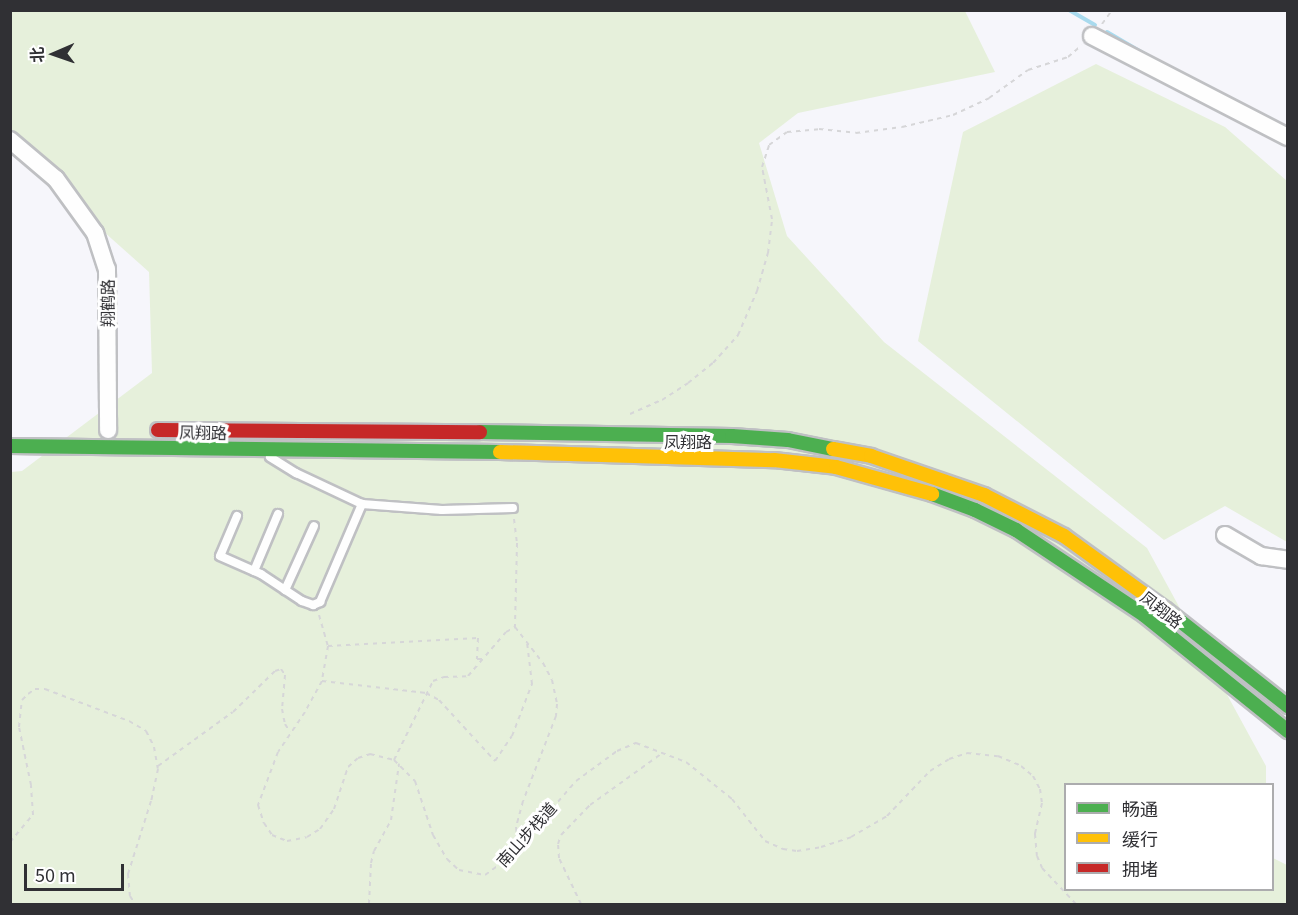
<!DOCTYPE html>
<html>
<head>
<meta charset="utf-8">
<style>
	body { margin:0 }
	#map { position:relative; width:1298px; height:915px; overflow:hidden; background:#f6f6fb; font-family:Georgia,"Noto Sans SC",serif }
	div>[style] { position:absolute }
	.green>* { inset:0; background:#e6f0db }
	.stream>* { height:4px; margin:-2px; padding:0 2px; transform-origin:2px; border-radius:2px; background:#a8daee }
	.path>* { height:2px; margin-top:-1px; transform-origin:0; background:repeating-linear-gradient(90deg,#d6d6d8 0 4.5px,transparent 0 9px) }
	.roads { filter:drop-shadow(2px 0 #bfc0c3) drop-shadow(-2px 0 #bfc0c3) drop-shadow(0 2px #bfc0c3) drop-shadow(0 -2px #bfc0c3) }
	.lane>* { height:8px; margin:-4px; padding:0 4px; transform-origin:4px; border-radius:4px; background:#fefefe }
	.street>* { height:16px; margin:-8px; padding:0 8px; transform-origin:8px; border-radius:8px; background:#fefefe }
	.fast>* { height:14px; margin:-7px; padding:0 7px; transform-origin:7px; border-radius:7px; background:#4caf50 }
	.slow>* { height:14px; margin:-7px; padding:0 7px; transform-origin:7px; border-radius:7px; background:#ffc107 }
	.jam>* { height:14px; margin:-7px; padding:0 7px; transform-origin:7px; border-radius:7px; background:#c62828 }
	span { translate:-50% -50%; white-space:nowrap; text-align:center; line-height:1.15; -webkit-text-stroke:6px #fff; paint-order:stroke }
	.street-label { font-size:16px; color:#303034 }
	.frame { position:absolute; inset:0; border:12px solid #303034; pointer-events:none }
	.legend { position:absolute; left:1064px; top:783px; width:210px; height:108px; box-sizing:border-box; background:#fff; border:2px solid #acacae; margin:0; padding:8px 10px; list-style:none; font-size:18px; color:#303034 }
	.legend li { display:flex; align-items:center; gap:12px; height:30px }
	.legend b { width:30px; border:2px solid #acacae }
	.north { position:absolute; left:24px; top:24px; width:60px; height:60px; -webkit-text-stroke:4px #fff; paint-order:stroke; rotate:268deg; font-size:16px; font-weight:700; line-height:24px; text-align:center; color:#303034 }
	.north::after { content:''; display:block; margin:auto; width:21px; height:27px; background:#303034; clip-path:polygon(50% 0,100% 100%,50% 72%,0 100%) }
	.scale { position:absolute; left:24px; top:864px; width:100px; height:27px; box-sizing:border-box; border:3px solid #303034; border-top:0; padding-left:8px; font-size:18px; line-height:21px; white-space:nowrap; color:#303034; -webkit-text-stroke:4px #fff; paint-order:stroke }
</style>
</head>
<body>
<div id="map">
	<div class="green">
		<div style="clip-path:polygon(11px 11px,965px 11px,995px 72px,798px 113px,759px 143px,787px 236px,884px 342px,1147px 548px,1266px 766px,1266px 784px,1066px 784px,1066px 890px,1272px 890px,1273px 858px,1287px 865px,1287px 904px,11px 904px,11px 472px,22px 471px,152px 373px,149px 272px,11px 149px)"></div>
		<div style="clip-path:polygon(1096px 64px,1225px 127px,1287px 181px,1287px 542px,1225px 506px,1164px 540px,918px 341px,963px 132px)"></div>
	</div>
	<div class="stream">
		<div style="left:1069px;top:10px;width:30px;rotate:30deg"></div>
		<div style="left:1107px;top:32px;width:48px;rotate:30.3deg"></div>
	</div>
	<div class="path">
		<div style="left:1102px;top:24px;width:17px;rotate:-54deg"></div>
		<div style="left:630px;top:414px;width:35px;rotate:-24deg"></div>
		<div style="left:662px;top:400px;width:31px;rotate:-33deg"></div>
		<div style="left:688px;top:383px;width:32px;rotate:-39deg"></div>
		<div style="left:713px;top:363px;width:38px;rotate:-48deg"></div>
		<div style="left:738px;top:335px;width:48px;rotate:-66.6deg"></div>
		<div style="left:757px;top:291px;width:40px;rotate:-74deg"></div>
		<div style="left:768px;top:253px;width:34px;rotate:-83deg"></div>
		<div style="left:772px;top:219px;width:53px;rotate:-100.9deg"></div>
		<div style="left:762px;top:167px;width:23px;rotate:-72deg"></div>
		<div style="left:769px;top:145px;width:22px;rotate:-36deg"></div>
		<div style="left:787px;top:132px;width:32px;rotate:-5deg"></div>
		<div style="left:819px;top:129px;width:37px;rotate:6deg"></div>
		<div style="left:856px;top:133px;width:46px;rotate:-7.4deg"></div>
		<div style="left:902px;top:127px;width:52px;rotate:-13.2deg"></div>
		<div style="left:953px;top:115px;width:40px;rotate:-25deg"></div>
		<div style="left:989px;top:98px;width:48px;rotate:-35.7deg"></div>
		<div style="left:1028px;top:70px;width:42px;rotate:-18deg"></div>
		<div style="left:1068px;top:57px;width:18px;rotate:-41deg"></div>
		<div style="left:514px;top:519px;width:24px;rotate:83deg"></div>
		<div style="left:517px;top:543px;width:84px;rotate:91.4deg"></div>
		<div style="left:515px;top:627px;width:46px;rotate:52.1deg"></div>
		<div style="left:543px;top:663px;width:19px;rotate:62deg"></div>
		<div style="left:552px;top:680px;width:25px;rotate:78deg"></div>
		<div style="left:557px;top:704px;width:12px;rotate:95deg"></div>
		<div style="left:556px;top:716px;width:91px;rotate:111.2deg"></div>
		<div style="left:523px;top:801px;width:27px;rotate:105deg"></div>
		<div style="left:516px;top:827px;width:20px;rotate:84deg"></div>
		<div style="left:319px;top:615px;width:32px;rotate:74deg"></div>
		<div style="left:328px;top:646px;width:36px;rotate:100deg"></div>
		<div style="left:322px;top:681px;width:35px;rotate:119deg"></div>
		<div style="left:305px;top:712px;width:48px;rotate:124deg"></div>
		<div style="left:278px;top:752px;width:57px;rotate:110.7deg"></div>
		<div style="left:258px;top:805px;width:19px;rotate:72deg"></div>
		<div style="left:264px;top:823px;width:14px;rotate:56deg"></div>
		<div style="left:272px;top:835px;width:16px;rotate:22deg"></div>
		<div style="left:287px;top:841px;width:20px;rotate:-11deg"></div>
		<div style="left:307px;top:837px;width:15px;rotate:-32deg"></div>
		<div style="left:320px;top:829px;width:24px;rotate:-55deg"></div>
		<div style="left:334px;top:809px;width:44px;rotate:-71.6deg"></div>
		<div style="left:348px;top:767px;width:13px;rotate:-42deg"></div>
		<div style="left:358px;top:758px;width:13px;rotate:-18deg"></div>
		<div style="left:370px;top:754px;width:25px;rotate:14deg"></div>
		<div style="left:394px;top:760px;width:30px;rotate:45deg"></div>
		<div style="left:415px;top:781px;width:57px;rotate:71.6deg"></div>
		<div style="left:433px;top:835px;width:28px;rotate:60deg"></div>
		<div style="left:447px;top:859px;width:16px;rotate:43deg"></div>
		<div style="left:459px;top:870px;width:26px;rotate:11deg"></div>
		<div style="left:485px;top:875px;width:32px;rotate:-36deg"></div>
		<div style="left:511px;top:856px;width:99px;rotate:-49.1deg"></div>
		<div style="left:576px;top:781px;width:51px;rotate:-36.2deg"></div>
		<div style="left:617px;top:751px;width:21px;rotate:-23deg"></div>
		<div style="left:636px;top:743px;width:53px;rotate:20.8deg"></div>
		<div style="left:686px;top:762px;width:59px;rotate:38.8deg"></div>
		<div style="left:732px;top:799px;width:53px;rotate:51.8deg"></div>
		<div style="left:765px;top:841px;width:20px;rotate:24deg"></div>
		<div style="left:783px;top:849px;width:14px;rotate:8deg"></div>
		<div style="left:797px;top:851px;width:24px;rotate:-9deg"></div>
		<div style="left:821px;top:847px;width:32px;rotate:-18deg"></div>
		<div style="left:851px;top:837px;width:42px;rotate:-30.3deg"></div>
		<div style="left:887px;top:816px;width:62px;rotate:-46.3deg"></div>
		<div style="left:930px;top:771px;width:22px;rotate:-32deg"></div>
		<div style="left:949px;top:759px;width:19px;rotate:-18deg"></div>
		<div style="left:967px;top:753px;width:31px;rotate:6deg"></div>
		<div style="left:998px;top:756px;width:25px;rotate:23deg"></div>
		<div style="left:1021px;top:766px;width:16px;rotate:40deg"></div>
		<div style="left:1033px;top:776px;width:15px;rotate:62deg"></div>
		<div style="left:1040px;top:789px;width:14px;rotate:82deg"></div>
		<div style="left:1042px;top:803px;width:32px;rotate:103deg"></div>
		<div style="left:1035px;top:834px;width:22px;rotate:85deg"></div>
		<div style="left:1037px;top:856px;width:13px;rotate:67deg"></div>
		<div style="left:1042px;top:868px;width:50px;rotate:46.6deg"></div>
		<div style="left:328px;top:646px;width:150px;rotate:-3.1deg"></div>
		<div style="left:478px;top:638px;width:21px;rotate:93deg"></div>
		<div style="left:477px;top:659px;width:5px"></div>
		<div style="left:322px;top:681px;width:105px;rotate:6.6deg"></div>
		<div style="left:426px;top:693px;width:15px;rotate:28deg"></div>
		<div style="left:439px;top:700px;width:83px;rotate:47.4deg"></div>
		<div style="left:495px;top:761px;width:30px;rotate:-56deg"></div>
		<div style="left:512px;top:736px;width:56px;rotate:-69deg"></div>
		<div style="left:532px;top:684px;width:42px;rotate:-96.8deg"></div>
		<div style="left:394px;top:760px;width:88px;rotate:-63.7deg"></div>
		<div style="left:433px;top:681px;width:12px;rotate:-20deg"></div>
		<div style="left:444px;top:677px;width:24px;rotate:-2deg"></div>
		<div style="left:468px;top:676px;width:58px;rotate:-49.2deg"></div>
		<div style="left:506px;top:632px;width:10px;rotate:-29deg"></div>
		<div style="left:158px;top:766px;width:92px;rotate:-35.8deg"></div>
		<div style="left:233px;top:712px;width:59px;rotate:-44.3deg"></div>
		<div style="left:275px;top:671px;width:6px;rotate:-18deg"></div>
		<div style="left:281px;top:669px;width:7px;rotate:56deg"></div>
		<div style="left:285px;top:675px;width:34px;rotate:95deg"></div>
		<div style="left:282px;top:709px;width:15px;rotate:79deg"></div>
		<div style="left:285px;top:724px;width:9px;rotate:58deg"></div>
		<div style="left:10px;top:842px;width:35px;rotate:-50deg"></div>
		<div style="left:33px;top:815px;width:30px;rotate:-94deg"></div>
		<div style="left:31px;top:785px;width:59px;rotate:-101.7deg"></div>
		<div style="left:19px;top:727px;width:27px;rotate:-84deg"></div>
		<div style="left:22px;top:700px;width:8px;rotate:-45deg"></div>
		<div style="left:28px;top:694px;width:9px;rotate:-36deg"></div>
		<div style="left:35px;top:689px;width:10px"></div>
		<div style="left:45px;top:689px;width:90px;rotate:20.9deg"></div>
		<div style="left:129px;top:721px;width:20px;rotate:30deg"></div>
		<div style="left:146px;top:731px;width:18px;rotate:63deg"></div>
		<div style="left:154px;top:747px;width:22px;rotate:80deg"></div>
		<div style="left:158px;top:769px;width:33px;rotate:102deg"></div>
		<div style="left:151px;top:801px;width:77px;rotate:107.5deg"></div>
		<div style="left:128px;top:874px;width:22px;rotate:85deg"></div>
		<div style="left:130px;top:896px;width:9px;rotate:58deg"></div>
		<div style="left:369px;top:904px;width:41px;rotate:-87.2deg"></div>
		<div style="left:371px;top:863px;width:12px;rotate:-76deg"></div>
		<div style="left:374px;top:851px;width:35px;rotate:-61deg"></div>
		<div style="left:391px;top:820px;width:57px;rotate:-81.9deg"></div>
		<div style="left:581px;top:904px;width:51px;rotate:-115.6deg"></div>
		<div style="left:559px;top:858px;width:14px;rotate:-94deg"></div>
		<div style="left:558px;top:844px;width:9px;rotate:-72deg"></div>
		<div style="left:561px;top:835px;width:42px;rotate:-46deg"></div>
		<div style="left:590px;top:805px;width:87px;rotate:-35.7deg"></div>
	</div>
	<div class="roads">
		<div class="lane">
			<div style="left:270px;top:457px;width:31px;rotate:32deg"></div>
			<div style="left:296px;top:473px;width:73px;rotate:25.2deg"></div>
			<div style="left:362px;top:504px;width:80px;rotate:4.3deg"></div>
			<div style="left:442px;top:510px;width:71px;rotate:-1.6deg"></div>
			<div style="left:237px;top:516px;width:43px;rotate:113deg"></div>
			<div style="left:220px;top:556px;width:45px;rotate:23.7deg"></div>
			<div style="left:261px;top:574px;width:49px;rotate:33.4deg"></div>
			<div style="left:302px;top:601px;width:12px;rotate:20deg"></div>
			<div style="left:313px;top:605px;width:8px;rotate:-23deg"></div>
			<div style="left:320px;top:602px;width:107px;rotate:-66.8deg"></div>
			<div style="left:254px;top:571px;width:62px;rotate:-67.2deg"></div>
			<div style="left:285px;top:590px;width:70px;rotate:-65.6deg"></div>
		</div>
		<div class="street">
			<div style="left:1092px;top:36px;width:220px;rotate:27.3deg"></div>
			<div style="left:10px;top:140px;width:60px;rotate:40.3deg"></div>
			<div style="left:56px;top:179px;width:67px;rotate:54.2deg"></div>
			<div style="left:95px;top:233px;width:38px;rotate:72deg"></div>
			<div style="left:107px;top:269px;width:161px;rotate:89.6deg"></div>
			<div style="left:1225px;top:535px;width:42px;rotate:30.3deg"></div>
			<div style="left:1261px;top:556px;width:27px;rotate:8deg"></div>
		</div>
		<div class="fast">
			<div style="left:480px;top:432px;width:252px;rotate:0.9deg"></div>
			<div style="left:732px;top:436px;width:56px;rotate:4.1deg"></div>
			<div style="left:788px;top:440px;width:46px;rotate:11.3deg"></div>
			<div style="left:10px;top:446px;width:490px;rotate:0.7deg"></div>
			<div style="left:932px;top:494px;width:46px;rotate:20.4deg"></div>
			<div style="left:975px;top:510px;width:46px;rotate:26deg"></div>
			<div style="left:1016px;top:530px;width:154px;rotate:33.6deg"></div>
			<div style="left:1144px;top:615px;width:185px;rotate:38.9deg"></div>
			<div style="left:1165px;top:609px;width:157px;rotate:38.3deg"></div>
		</div>
		<div class="slow">
			<div style="left:833px;top:449px;width:39px;rotate:10deg"></div>
			<div style="left:871px;top:456px;width:120px;rotate:19deg"></div>
			<div style="left:984px;top:495px;width:90px;rotate:27.1deg"></div>
			<div style="left:1064px;top:536px;width:125px;rotate:35.9deg"></div>
			<div style="left:500px;top:452px;width:274px;rotate:1.7deg"></div>
			<div style="left:774px;top:460px;width:62px;rotate:6.4deg"></div>
			<div style="left:836px;top:467px;width:100px;rotate:15.7deg"></div>
		</div>
		<div class="jam">
			<div style="left:158px;top:430px;width:322px;rotate:0.4deg"></div>
		</div>
	</div>
	<div class="street-label">
		<span style="left:107px;top:303px;rotate:-90deg">翔鹤路</span>
		<span style="left:203px;top:432px;rotate:1deg">凤翔路</span>
		<span style="left:688px;top:441px">凤翔路</span>
		<span style="left:1162px;top:609px;rotate:38deg">凤翔路</span>
		<span style="left:526px;top:834px;rotate:-48deg">南山步栈道</span>
	</div>
	<div class="frame"></div>
	<ul class="legend">
	<li><b style="height:8px;background:#4caf50"></b>畅通</li>
	<li><b style="height:8px;background:#ffc107"></b>缓行</li>
	<li><b style="height:8px;background:#c62828"></b>拥堵</li>
	</ul>
	<div class="north">北</div>
	<div class="scale">50 m</div>
</div>
</body>
</html>
